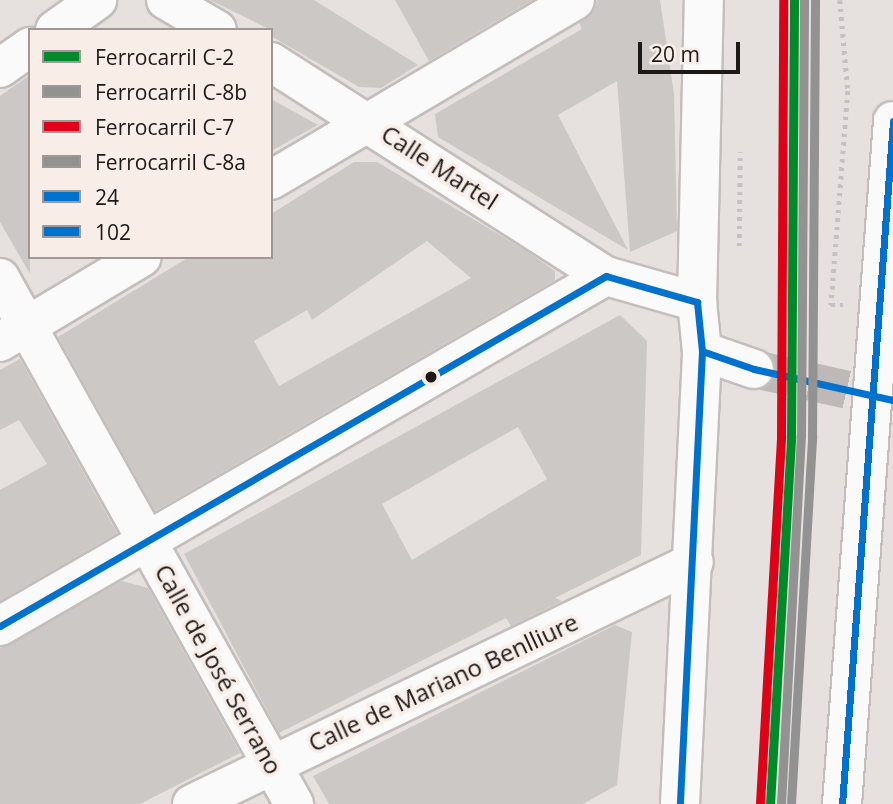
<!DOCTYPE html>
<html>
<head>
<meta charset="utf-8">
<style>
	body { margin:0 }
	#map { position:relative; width:893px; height:804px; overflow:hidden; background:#e6e1de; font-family:"Open Sans",sans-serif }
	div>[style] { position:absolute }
	.building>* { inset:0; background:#ccc8c5 }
	.minor-tunnel>* { height:38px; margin-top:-19px; transform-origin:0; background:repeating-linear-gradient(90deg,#beb9b6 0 38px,transparent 0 57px) }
	.path>* { height:4.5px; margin-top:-2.25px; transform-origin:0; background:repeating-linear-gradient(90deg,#c3c1c1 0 3.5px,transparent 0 8.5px) }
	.roads { filter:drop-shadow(2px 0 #c3bebc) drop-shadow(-2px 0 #c3bebc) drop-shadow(0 2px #c3bebc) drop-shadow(0 -2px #c3bebc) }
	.minor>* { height:38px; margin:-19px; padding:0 19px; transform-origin:19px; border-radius:19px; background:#fbfafa }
	.tertiary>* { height:38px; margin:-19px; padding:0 19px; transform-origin:19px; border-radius:19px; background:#fbfafa }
	.primary>* { height:38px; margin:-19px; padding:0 19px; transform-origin:19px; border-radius:19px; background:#fbfafa }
	.bus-1>* { height:7px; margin:-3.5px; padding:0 3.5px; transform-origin:3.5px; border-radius:3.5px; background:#0072ce }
	.bus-2>* { height:7px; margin:-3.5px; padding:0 3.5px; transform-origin:3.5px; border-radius:3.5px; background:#0072ce }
	.rail-1>* { height:9px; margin:-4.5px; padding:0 4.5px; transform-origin:4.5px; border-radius:4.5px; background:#008a29 }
	.rail-2>* { height:9px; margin:-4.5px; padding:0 4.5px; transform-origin:4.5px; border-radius:4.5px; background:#939292 }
	.rail-3>* { height:9px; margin:-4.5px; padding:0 4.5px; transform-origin:4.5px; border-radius:4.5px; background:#de0118 }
	.rail-4>* { height:9px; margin:-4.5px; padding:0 4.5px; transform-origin:4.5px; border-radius:4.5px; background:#939292 }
	.dots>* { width:19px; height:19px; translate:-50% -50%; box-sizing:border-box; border:4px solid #f8ede7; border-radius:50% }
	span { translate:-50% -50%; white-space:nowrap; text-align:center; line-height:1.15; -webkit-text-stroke:7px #f8ede7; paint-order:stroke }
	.street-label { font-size:24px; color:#1d1917 }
	.legend { position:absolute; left:28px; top:28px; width:245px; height:231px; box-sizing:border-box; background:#f8ede7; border:2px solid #a09894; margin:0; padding:9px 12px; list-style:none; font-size:21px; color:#1d1917 }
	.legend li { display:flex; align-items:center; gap:14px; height:35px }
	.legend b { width:35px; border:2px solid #a09894 }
	.scale { position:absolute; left:638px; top:42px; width:102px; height:32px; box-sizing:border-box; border:4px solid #1d1917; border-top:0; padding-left:9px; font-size:21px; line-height:24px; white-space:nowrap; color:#1d1917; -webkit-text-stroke:5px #f8ede7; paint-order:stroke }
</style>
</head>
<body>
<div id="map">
	<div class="building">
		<div style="clip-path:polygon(210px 0,314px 0,418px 65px,381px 88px,359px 87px,271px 36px,271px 30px)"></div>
		<div style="clip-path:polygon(395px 0,532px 0,429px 61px)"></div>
		<div style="clip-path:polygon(597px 0,660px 0,674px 94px,677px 231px,630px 252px,617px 81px,558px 115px,628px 250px,438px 137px,435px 114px,582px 29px,579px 23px,594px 11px)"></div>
		<div style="clip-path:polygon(30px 75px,30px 274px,0 222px,0 96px)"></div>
		<div style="clip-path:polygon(271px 99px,318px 125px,271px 151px)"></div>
		<div style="clip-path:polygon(evenodd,354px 162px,377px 162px,525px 250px,555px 271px,555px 280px,155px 511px,58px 337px,189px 257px,271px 257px,271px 214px,354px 162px,427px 241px,471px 278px,279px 386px,254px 341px,307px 310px,312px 320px,427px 241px)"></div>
		<div style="clip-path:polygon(evenodd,620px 315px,647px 341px,641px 555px,555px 598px,562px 601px,511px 626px,506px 618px,279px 733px,184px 554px,620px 315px,518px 427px,547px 479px,412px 560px,382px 504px,518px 427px)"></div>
		<div style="clip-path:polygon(20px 359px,117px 533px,0 601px,0 490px,47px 464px,19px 420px,0 430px,0 370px)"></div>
		<div style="clip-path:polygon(122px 581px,148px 588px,240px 753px,140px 804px,0 804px,0 648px)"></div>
		<div style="clip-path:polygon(615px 625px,632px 632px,617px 785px,583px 804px,329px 804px,313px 776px)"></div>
	</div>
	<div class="minor-tunnel">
		<div style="left:754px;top:369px;width:142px;rotate:12.6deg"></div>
	</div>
	<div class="path">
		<div style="left:840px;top:0;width:91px;rotate:85deg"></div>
		<div style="left:848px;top:91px;width:215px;rotate:94.5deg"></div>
		<div style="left:831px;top:305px;width:12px"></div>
		<div style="left:739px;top:246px;width:94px;rotate:-89.4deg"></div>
	</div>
	<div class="roads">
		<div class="minor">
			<div style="left:166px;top:0;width:59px;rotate:30.5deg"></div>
			<div style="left:55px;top:30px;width:52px;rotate:-35.5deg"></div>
			<div style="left:271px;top:62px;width:398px;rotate:32.6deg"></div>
			<div style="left:606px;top:276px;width:95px;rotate:15.9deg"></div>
			<div style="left:0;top:68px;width:37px;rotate:-35deg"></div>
			<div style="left:271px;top:180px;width:353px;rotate:-30.6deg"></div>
			<div style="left:0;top:278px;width:603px;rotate:60.8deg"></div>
			<div style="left:0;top:342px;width:165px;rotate:-30.9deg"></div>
			<div style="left:702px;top:351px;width:55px;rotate:19.1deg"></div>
			<div style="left:0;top:626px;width:700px;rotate:-30.01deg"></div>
			<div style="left:192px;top:804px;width:557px;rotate:-25.74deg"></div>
		</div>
		<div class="tertiary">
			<div style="left:680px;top:804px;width:454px;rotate:-87.2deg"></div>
			<div style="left:702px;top:351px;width:49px;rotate:-95.8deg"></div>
			<div style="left:697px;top:302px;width:302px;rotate:-88.7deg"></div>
		</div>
		<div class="primary">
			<div style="left:842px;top:804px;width:685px;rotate:-85.73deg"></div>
		</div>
	</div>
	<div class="bus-1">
		<div style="left:702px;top:351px;width:55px;rotate:19.1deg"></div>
		<div style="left:754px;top:369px;width:142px;rotate:12.6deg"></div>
		<div style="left:0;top:626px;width:700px;rotate:-30.01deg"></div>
		<div style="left:606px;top:276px;width:95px;rotate:15.9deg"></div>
		<div style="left:697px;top:302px;width:49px;rotate:84.2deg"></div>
		<div style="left:702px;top:351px;width:454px;rotate:92.8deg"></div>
	</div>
	<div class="bus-2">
		<div style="left:842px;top:804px;width:685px;rotate:-85.73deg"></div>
	</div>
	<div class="rail-1">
		<div style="left:770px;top:804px;width:369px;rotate:-86.7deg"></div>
		<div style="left:791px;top:436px;width:436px;rotate:-89.6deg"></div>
	</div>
	<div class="rail-2">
		<div style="left:781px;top:804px;width:369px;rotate:-86.9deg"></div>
		<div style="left:801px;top:436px;width:436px;rotate:-89.6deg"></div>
	</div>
	<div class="rail-3">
		<div style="left:760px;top:803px;width:368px;rotate:-86.7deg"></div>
		<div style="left:781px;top:436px;width:436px;rotate:-89.7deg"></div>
	</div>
	<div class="rail-4">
		<div style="left:791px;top:804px;width:369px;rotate:-86.7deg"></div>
		<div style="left:812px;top:436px;width:436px;rotate:-89.6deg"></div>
	</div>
	<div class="dots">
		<div style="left:431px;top:377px;background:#1d1917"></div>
	</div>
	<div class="street-label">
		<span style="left:440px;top:167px;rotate:33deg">Calle Martel</span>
		<span style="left:219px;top:669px;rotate:61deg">Calle de José Serrano</span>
		<span style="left:443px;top:682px;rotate:-25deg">Calle de Mariano Benlliure</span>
	</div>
	<ul class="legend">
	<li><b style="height:9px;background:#008a29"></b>Ferrocarril C-2</li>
	<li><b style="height:9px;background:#939292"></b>Ferrocarril C-8b</li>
	<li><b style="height:9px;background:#de0118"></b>Ferrocarril C-7</li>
	<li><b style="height:9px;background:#939292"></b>Ferrocarril C-8a</li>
	<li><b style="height:9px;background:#0072ce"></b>24</li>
	<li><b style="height:9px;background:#0072ce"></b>102</li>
	</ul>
	<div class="scale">20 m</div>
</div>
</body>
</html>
